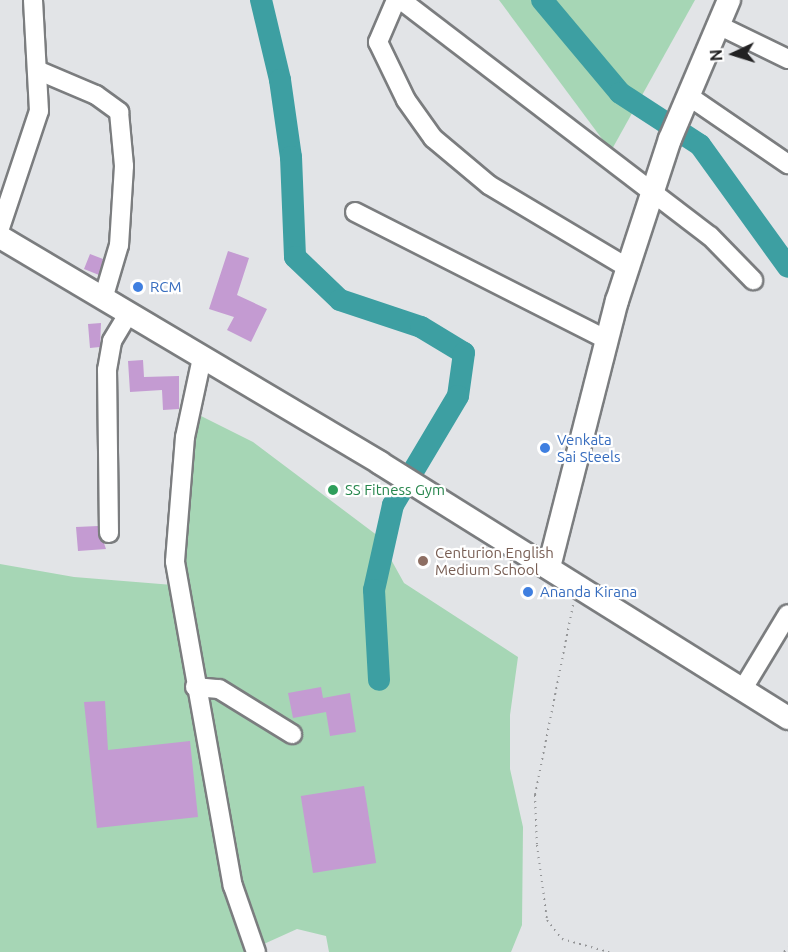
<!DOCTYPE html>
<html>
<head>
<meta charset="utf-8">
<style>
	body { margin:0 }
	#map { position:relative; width:788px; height:952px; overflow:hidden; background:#e2e4e7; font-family:Ubuntu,sans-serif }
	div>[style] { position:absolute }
	.green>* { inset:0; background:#a6d6b5 }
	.river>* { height:22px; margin:-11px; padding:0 11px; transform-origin:11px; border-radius:11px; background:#3d9fa2 }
	.building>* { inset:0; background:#c49bd2; transform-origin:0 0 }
	.path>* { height:2px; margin-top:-1px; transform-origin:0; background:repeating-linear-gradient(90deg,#949597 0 1.5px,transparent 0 6px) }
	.roads { filter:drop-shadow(2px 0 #7b7d7f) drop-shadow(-2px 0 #7b7d7f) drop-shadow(0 2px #7b7d7f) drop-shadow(0 -2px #7b7d7f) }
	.minor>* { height:18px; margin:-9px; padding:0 9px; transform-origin:9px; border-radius:9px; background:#fff }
	.major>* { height:22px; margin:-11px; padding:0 11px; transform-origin:11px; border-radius:11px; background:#fff }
	.dots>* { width:16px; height:16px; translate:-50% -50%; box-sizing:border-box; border:3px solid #fff; border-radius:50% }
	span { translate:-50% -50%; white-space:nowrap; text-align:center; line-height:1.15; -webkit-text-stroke:4.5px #fff; paint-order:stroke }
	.shop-label { font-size:15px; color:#366cbe }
	.left { translate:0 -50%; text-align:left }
	.leisure-label { font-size:15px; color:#27864d }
	.education-label { font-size:15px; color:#785e54 }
	.north { position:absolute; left:704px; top:24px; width:60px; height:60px; -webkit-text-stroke:4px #fff; paint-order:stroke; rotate:266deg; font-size:16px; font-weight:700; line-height:24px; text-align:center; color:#222223 }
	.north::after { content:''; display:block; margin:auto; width:21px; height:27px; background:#222223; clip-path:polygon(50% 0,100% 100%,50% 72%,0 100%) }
</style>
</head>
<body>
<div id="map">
	<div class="green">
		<div style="clip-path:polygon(499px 0,695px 0,611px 151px)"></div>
		<div style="clip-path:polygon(195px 413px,253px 442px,378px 536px,404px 583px,518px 657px,510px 715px,510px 769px,523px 827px,522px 925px,511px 952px,329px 952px,326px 936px,297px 929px,255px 948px,256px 952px,0 952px,0 564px,74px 577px,173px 585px)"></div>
	</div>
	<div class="river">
		<div style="left:261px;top:0;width:82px;rotate:76.6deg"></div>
		<div style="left:280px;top:80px;width:78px;rotate:81.9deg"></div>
		<div style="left:291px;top:157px;width:100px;rotate:87.7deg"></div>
		<div style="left:295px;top:257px;width:62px;rotate:43.7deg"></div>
		<div style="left:340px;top:300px;width:85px;rotate:18.4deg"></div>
		<div style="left:421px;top:327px;width:50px;rotate:31.2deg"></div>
		<div style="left:464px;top:353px;width:43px;rotate:97.9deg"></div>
		<div style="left:458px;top:396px;width:127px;rotate:120.8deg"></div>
		<div style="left:393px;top:505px;width:87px;rotate:102.6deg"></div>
		<div style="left:374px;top:590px;width:90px;rotate:86.8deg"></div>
		<div style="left:542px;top:0;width:121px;rotate:50deg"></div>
		<div style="left:620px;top:93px;width:95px;rotate:33deg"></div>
		<div style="left:700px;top:145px;width:150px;rotate:54.2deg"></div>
	</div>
	<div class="building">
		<div style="clip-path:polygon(228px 251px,249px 258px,237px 295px,267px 309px,251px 342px,227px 330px,234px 317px,209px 309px)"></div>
		<div style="clip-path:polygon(90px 254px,103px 259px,99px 275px,84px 269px)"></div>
		<div style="clip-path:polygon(101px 323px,100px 347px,90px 348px,88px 324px)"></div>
		<div style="clip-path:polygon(143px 360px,144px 377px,179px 376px,179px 409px,163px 410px,162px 390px,130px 392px,128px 361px)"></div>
		<div style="clip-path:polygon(98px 526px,106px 549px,78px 551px,76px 527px)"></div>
		<div style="clip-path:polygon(321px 687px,323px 698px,350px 693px,356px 732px,330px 736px,326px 712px,293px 718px,288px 693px)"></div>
		<div style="clip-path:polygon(105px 701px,108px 750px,190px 741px,198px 817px,97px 828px,84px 702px)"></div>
		<div style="left:364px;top:786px;width:78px;height:64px;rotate:81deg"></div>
	</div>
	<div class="path">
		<div style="left:573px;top:605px;width:194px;rotate:101.3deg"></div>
		<div style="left:535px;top:795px;width:50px;rotate:87.7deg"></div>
		<div style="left:537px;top:845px;width:76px;rotate:82.4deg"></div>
		<div style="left:547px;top:920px;width:24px;rotate:52deg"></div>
		<div style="left:562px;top:939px;width:49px;rotate:15.5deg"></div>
		<div style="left:784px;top:952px;width:6px;rotate:-51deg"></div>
	</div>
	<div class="roads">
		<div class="minor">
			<div style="left:396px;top:0;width:46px;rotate:113.2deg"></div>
			<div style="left:378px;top:42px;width:64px;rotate:64.2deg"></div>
			<div style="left:406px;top:100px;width:47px;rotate:54.6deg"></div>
			<div style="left:433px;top:138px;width:73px;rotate:40deg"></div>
			<div style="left:489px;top:185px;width:162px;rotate:30.8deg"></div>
			<div style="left:401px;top:0;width:389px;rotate:37.4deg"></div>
			<div style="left:710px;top:236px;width:62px;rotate:45.7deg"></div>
			<div style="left:718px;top:25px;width:78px;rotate:25.9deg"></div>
			<div style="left:37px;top:70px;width:64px;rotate:23deg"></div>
			<div style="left:96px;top:95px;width:29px;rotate:36deg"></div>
			<div style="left:119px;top:112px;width:54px;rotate:84.7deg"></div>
			<div style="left:124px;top:166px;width:79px;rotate:93.6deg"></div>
			<div style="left:119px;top:245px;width:56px;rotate:106.5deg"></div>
			<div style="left:690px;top:97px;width:119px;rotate:34.4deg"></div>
			<div style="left:355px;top:212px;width:283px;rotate:26.9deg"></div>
			<div style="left:0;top:228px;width:123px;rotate:-71.6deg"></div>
			<div style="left:39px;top:111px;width:111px;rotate:-93.1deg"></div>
			<div style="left:202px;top:358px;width:81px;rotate:102.1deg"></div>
			<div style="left:185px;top:437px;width:125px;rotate:94.6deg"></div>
			<div style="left:175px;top:562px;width:329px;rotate:79.9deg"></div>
			<div style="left:233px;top:886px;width:70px;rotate:70.8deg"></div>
			<div style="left:109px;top:533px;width:163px;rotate:-90.7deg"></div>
			<div style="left:107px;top:370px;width:29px;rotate:-80deg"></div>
			<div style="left:112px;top:341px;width:31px;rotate:-59deg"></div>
			<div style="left:195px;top:687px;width:24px;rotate:5deg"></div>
			<div style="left:219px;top:689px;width:86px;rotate:31.7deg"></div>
			<div style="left:744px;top:687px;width:85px;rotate:-58.9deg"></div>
		</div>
		<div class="major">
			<div style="left:0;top:237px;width:442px;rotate:30.7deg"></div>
			<div style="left:380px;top:463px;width:481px;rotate:32deg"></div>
			<div style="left:549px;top:567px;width:275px;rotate:-75.7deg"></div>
			<div style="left:617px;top:301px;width:170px;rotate:-71.9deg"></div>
			<div style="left:670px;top:139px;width:151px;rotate:-67deg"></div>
		</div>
	</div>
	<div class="dots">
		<div style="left:138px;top:287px;background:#3f7fe0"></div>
		<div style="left:545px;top:448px;background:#3f7fe0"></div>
		<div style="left:333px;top:490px;background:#2e9e5b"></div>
		<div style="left:423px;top:561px;background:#8d6e63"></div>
		<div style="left:528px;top:592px;background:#3f7fe0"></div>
	</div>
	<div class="shop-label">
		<span class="left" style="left:150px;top:287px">RCM</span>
		<span class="left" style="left:557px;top:448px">Venkata<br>Sai Steels</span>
		<span class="left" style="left:540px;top:592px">Ananda Kirana</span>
	</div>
	<div class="leisure-label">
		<span class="left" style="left:345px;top:490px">SS Fitness Gym</span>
	</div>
	<div class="education-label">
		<span class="left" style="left:435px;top:561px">Centurion English<br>Medium School</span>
	</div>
	<div class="north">N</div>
</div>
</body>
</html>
